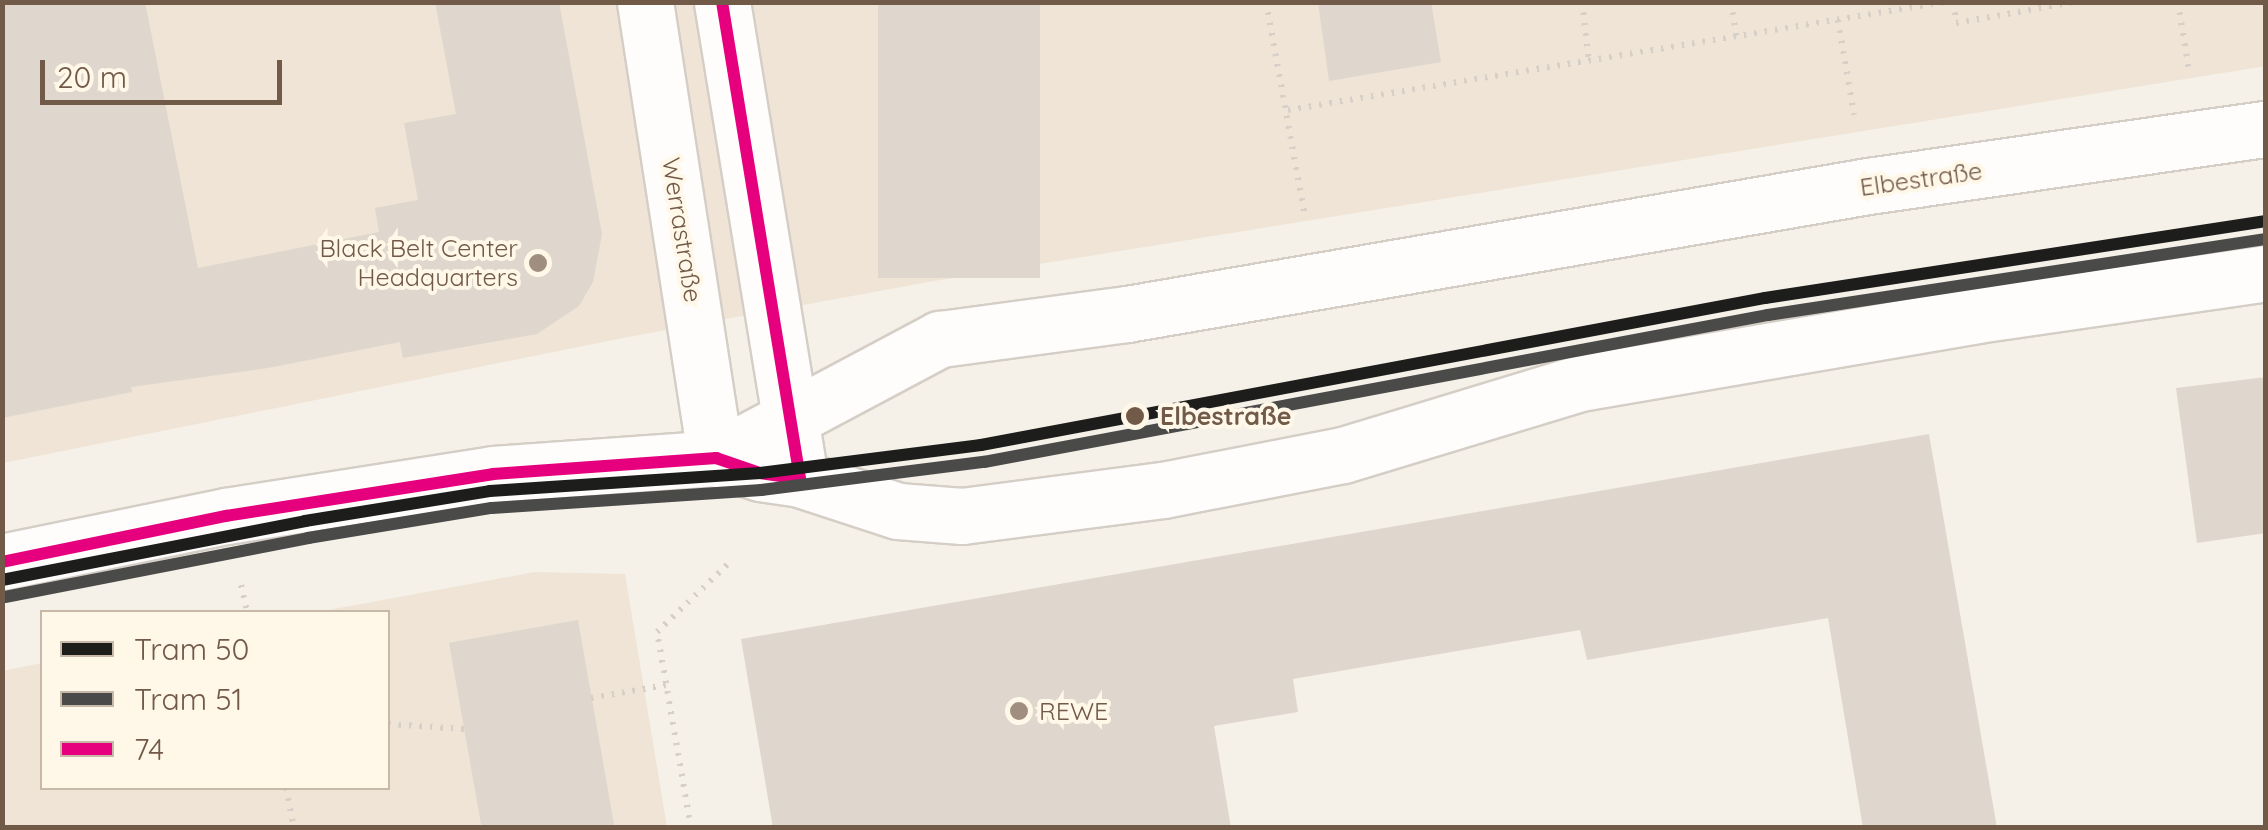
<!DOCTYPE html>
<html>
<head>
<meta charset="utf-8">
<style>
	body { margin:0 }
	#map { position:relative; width:2268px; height:830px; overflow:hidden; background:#f5f1e8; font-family:Quicksand,sans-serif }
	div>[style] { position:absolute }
	.residential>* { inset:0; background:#efe4d5 }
	.building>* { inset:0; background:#dfd7cd; transform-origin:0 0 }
	.path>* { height:6px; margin-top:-3px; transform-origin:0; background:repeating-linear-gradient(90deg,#d7d0c9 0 2.5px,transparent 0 10.5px) }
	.roads { filter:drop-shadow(2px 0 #d4cec6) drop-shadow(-2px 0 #d4cec6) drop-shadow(0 2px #d4cec6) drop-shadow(0 -2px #d4cec6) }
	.minor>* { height:55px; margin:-27.5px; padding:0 27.5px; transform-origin:27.5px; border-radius:27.5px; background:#fefdfc }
	.secondary>* { height:55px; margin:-27.5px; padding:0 27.5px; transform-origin:27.5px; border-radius:27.5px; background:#fefdfc }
	.bus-1>* { height:12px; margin:-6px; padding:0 6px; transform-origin:6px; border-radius:6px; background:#e6007e }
	.tram-1>* { height:12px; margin:-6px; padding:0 6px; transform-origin:6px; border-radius:6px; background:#1d1d1b }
	.tram-2>* { height:12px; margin:-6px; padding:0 6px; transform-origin:6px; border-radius:6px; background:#4a4a49 }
	.dots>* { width:28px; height:28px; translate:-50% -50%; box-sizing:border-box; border:5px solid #fff7e8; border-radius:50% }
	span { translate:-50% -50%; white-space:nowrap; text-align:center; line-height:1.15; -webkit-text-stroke:8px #fff7e8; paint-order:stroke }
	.street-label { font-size:25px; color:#725a49 }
	.poi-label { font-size:25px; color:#725a49 }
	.right { translate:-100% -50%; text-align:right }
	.left { translate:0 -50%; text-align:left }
	.stop-label { font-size:25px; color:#725a49; font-weight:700 }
	.frame { position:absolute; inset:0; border:5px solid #725a49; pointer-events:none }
	.legend { position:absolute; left:40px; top:610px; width:350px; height:180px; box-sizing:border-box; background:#fff7e8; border:2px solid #c7b8a8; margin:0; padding:12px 18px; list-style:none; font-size:30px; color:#725a49 }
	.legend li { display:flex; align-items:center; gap:20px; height:50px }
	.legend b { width:50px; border:2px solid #c7b8a8 }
	.scale { position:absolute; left:40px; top:60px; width:242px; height:45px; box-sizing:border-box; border:5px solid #725a49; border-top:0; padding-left:12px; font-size:30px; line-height:35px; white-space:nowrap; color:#725a49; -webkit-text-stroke:8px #fff7e8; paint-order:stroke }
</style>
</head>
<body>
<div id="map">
	<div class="residential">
		<div style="clip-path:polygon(2265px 2px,2266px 66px,934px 281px,628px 337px,3px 463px,2px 3px)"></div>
		<div style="clip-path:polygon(535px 572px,625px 574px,667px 827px,3px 827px,2px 671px,42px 663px,42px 788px,388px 788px,388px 612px,318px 612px)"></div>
	</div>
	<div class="building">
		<div style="clip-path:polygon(2px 2px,145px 2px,198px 268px,379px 232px,375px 208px,418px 200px,404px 123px,456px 114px,435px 2px,559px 2px,602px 234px,593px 282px,579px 306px,537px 334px,403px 358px,400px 342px,268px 368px,131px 387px,132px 392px,2px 418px)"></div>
		<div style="left:878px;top:2px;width:162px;height:276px"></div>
		<div style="clip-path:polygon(1318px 2px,1431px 2px,1441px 62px,1329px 81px)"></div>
		<div style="clip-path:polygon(2266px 377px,2266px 533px,2197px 543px,2176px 388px)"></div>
		<div style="clip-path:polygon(1929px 434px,1997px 828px,1863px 828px,1828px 618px,1587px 660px,1580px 630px,1293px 679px,1298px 712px,1214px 726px,1231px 828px,773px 828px,741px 639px)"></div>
		<div style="left:578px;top:620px;width:211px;height:131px;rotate:80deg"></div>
	</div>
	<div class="path">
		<div style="left:1266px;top:2px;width:213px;rotate:79.7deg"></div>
		<div style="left:1582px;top:2px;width:60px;rotate:83.3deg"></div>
		<div style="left:1731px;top:2px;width:36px;rotate:81deg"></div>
		<div style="left:1954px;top:2px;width:21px;rotate:85deg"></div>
		<div style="left:1956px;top:23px;width:120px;rotate:-10.1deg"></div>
		<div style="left:2178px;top:2px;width:70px;rotate:80.9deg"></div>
		<div style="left:1838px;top:20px;width:96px;rotate:80.4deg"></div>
		<div style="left:1288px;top:110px;width:665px;rotate:-9.35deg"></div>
		<div style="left:241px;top:585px;width:28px;rotate:77deg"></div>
		<div style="left:591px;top:698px;width:76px;rotate:-9.8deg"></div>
		<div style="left:388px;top:724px;width:77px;rotate:3.7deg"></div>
		<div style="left:286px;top:788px;width:41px;rotate:78.7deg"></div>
		<div style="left:691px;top:828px;width:199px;rotate:-99.8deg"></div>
		<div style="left:657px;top:632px;width:98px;rotate:-43.8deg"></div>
	</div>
	<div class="roads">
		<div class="minor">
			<div style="left:645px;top:2px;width:461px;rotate:81.2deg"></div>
			<div style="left:722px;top:2px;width:483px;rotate:80.7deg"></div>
		</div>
		<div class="secondary">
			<div style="left:716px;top:458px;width:254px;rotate:-28deg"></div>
			<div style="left:940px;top:339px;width:189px;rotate:-7.6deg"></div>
			<div style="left:1127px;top:314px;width:752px;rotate:-9.8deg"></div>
			<div style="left:1868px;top:186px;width:402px;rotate:-8.2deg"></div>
			<div style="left:2px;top:562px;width:229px;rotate:-11.6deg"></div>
			<div style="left:226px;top:516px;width:270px;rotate:-8.9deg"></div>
			<div style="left:493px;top:474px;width:224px;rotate:-4.1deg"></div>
			<div style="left:716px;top:458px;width:46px;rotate:18.8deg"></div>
			<div style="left:760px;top:473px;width:40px;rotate:8.5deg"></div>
			<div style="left:800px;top:479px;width:103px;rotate:18.1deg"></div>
			<div style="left:898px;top:511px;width:64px;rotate:4.5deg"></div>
			<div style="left:962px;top:516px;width:203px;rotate:-7.4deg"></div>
			<div style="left:1163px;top:490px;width:183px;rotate:-11deg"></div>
			<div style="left:1343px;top:455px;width:248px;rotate:-16.9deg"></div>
			<div style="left:1580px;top:383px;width:402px;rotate:-9.7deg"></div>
			<div style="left:1976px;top:315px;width:293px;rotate:-8.2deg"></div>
		</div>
	</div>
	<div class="bus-1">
		<div style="left:722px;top:2px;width:483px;rotate:80.7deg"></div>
		<div style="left:2px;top:562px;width:229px;rotate:-11.6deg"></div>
		<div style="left:226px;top:516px;width:270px;rotate:-8.9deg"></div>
		<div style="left:493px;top:474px;width:224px;rotate:-4.1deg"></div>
		<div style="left:716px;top:458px;width:46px;rotate:18.8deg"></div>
		<div style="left:760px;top:473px;width:40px;rotate:8.5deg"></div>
	</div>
	<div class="tram-1">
		<div style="left:2px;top:580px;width:309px;rotate:-11deg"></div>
		<div style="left:305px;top:521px;width:187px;rotate:-9.2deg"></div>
		<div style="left:490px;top:491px;width:271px;rotate:-3.8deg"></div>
		<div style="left:760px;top:473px;width:223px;rotate:-7.2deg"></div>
		<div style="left:981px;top:445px;width:798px;rotate:-10.62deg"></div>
		<div style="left:1765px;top:298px;width:507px;rotate:-8.74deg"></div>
	</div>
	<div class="tram-2">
		<div style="left:5px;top:597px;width:309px;rotate:-11deg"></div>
		<div style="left:308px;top:538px;width:186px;rotate:-9.3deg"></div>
		<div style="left:492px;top:508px;width:270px;rotate:-3.8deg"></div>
		<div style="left:761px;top:490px;width:225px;rotate:-7.2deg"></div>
		<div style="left:984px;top:462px;width:798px;rotate:-10.62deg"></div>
		<div style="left:1768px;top:315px;width:504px;rotate:-8.68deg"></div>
	</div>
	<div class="dots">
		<div style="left:538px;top:263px;background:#a08f81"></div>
		<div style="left:1135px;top:416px;background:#725a49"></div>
		<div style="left:1019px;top:711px;background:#a08f81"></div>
	</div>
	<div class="street-label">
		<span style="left:1921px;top:179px;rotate:-8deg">Elbestraße</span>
		<span style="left:682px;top:230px;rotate:81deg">Werrastraße</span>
	</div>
	<div class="poi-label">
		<span class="right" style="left:518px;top:263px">Black Belt Center<br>Headquarters</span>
		<span class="left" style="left:1039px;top:711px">REWE</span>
	</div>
	<div class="stop-label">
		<span class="left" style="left:1160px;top:416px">Elbestraße</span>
	</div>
	<div class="frame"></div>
	<ul class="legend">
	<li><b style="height:12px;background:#1d1d1b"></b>Tram 50</li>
	<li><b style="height:12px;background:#4a4a49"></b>Tram 51</li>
	<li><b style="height:12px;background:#e6007e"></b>74</li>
	</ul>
	<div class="scale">20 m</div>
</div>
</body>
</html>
